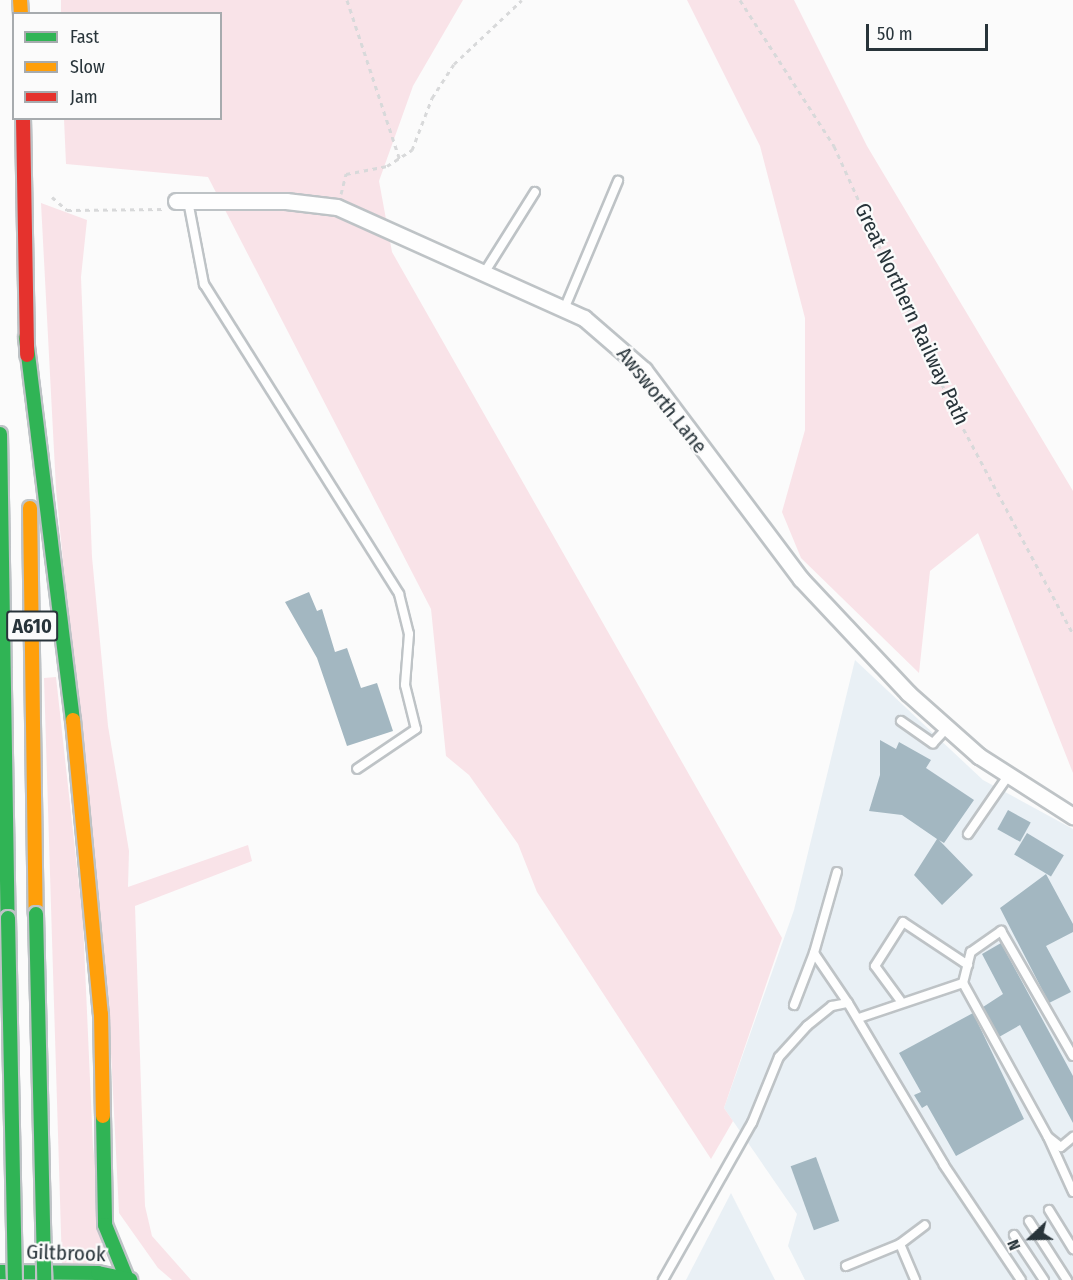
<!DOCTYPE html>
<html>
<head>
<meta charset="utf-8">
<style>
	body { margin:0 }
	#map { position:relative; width:1073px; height:1280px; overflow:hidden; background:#fbfbfb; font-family:"Fira Sans Condensed",sans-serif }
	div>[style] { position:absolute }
	.built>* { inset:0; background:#e9f0f5 }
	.green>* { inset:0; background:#f9e3e8 }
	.building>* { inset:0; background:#a3b7c1; transform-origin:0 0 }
	.path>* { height:3px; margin-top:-1.5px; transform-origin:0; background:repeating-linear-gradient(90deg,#d8d9da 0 4.5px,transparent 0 9px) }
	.roads { filter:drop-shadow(2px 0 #bec3c6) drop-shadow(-2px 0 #bec3c6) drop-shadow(0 2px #bec3c6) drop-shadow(0 -2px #bec3c6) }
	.lane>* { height:8px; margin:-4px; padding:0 4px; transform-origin:4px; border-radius:4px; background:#fefefe }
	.street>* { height:15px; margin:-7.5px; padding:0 7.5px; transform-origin:7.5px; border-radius:7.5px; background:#fefefe }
	.fast>* { height:14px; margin:-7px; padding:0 7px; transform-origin:7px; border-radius:7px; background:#30b455 }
	.slow>* { height:14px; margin:-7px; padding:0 7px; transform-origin:7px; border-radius:7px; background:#ff9f0a }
	.jam>* { height:14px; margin:-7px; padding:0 7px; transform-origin:7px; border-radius:7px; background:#e5322d }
	.bridges { filter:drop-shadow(2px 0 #bec3c6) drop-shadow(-2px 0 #bec3c6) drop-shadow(0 2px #bec3c6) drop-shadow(0 -2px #bec3c6) }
	.fast-bridge>* { height:14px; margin:-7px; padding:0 7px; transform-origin:7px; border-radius:7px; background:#30b455 }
	span { translate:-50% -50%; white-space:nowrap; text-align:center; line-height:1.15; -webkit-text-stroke:4.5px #fbfbfb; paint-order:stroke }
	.shield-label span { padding:2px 4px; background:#fbfbfb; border:2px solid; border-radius:4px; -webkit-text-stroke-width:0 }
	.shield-label { font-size:20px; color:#28343a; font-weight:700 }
	.street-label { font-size:21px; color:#28343a }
	.legend { position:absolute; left:12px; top:12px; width:210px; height:108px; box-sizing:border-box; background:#fbfbfb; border:2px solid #a7abae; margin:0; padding:8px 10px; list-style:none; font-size:18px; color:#28343a }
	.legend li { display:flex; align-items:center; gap:12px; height:30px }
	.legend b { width:30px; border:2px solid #a7abae }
	.north { position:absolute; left:1001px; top:1208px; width:60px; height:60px; -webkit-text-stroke:4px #fbfbfb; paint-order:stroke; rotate:248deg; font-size:16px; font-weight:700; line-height:24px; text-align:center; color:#28343a }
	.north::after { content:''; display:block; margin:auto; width:21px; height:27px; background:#28343a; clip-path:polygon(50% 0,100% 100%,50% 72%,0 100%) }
	.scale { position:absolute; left:866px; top:24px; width:122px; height:27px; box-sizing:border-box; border:3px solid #28343a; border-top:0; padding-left:8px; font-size:18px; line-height:21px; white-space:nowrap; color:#28343a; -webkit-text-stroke:4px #fbfbfb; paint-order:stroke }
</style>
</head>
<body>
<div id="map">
	<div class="built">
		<div style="clip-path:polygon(855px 660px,983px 780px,1073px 829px,1073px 1280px,805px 1280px,788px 1246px,797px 1214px,724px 1108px,794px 910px)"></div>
		<div style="clip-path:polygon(731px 1193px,775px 1280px,686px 1280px)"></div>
	</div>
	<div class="green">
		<div style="clip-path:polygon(61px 0,463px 0,413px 86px,379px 181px,392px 252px,782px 938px,724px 1108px,733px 1121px,711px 1159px,537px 892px,518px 844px,469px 775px,446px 756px,431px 609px,208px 177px,66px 164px,64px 119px,220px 118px,220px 14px,61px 13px)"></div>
		<div style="clip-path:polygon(687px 0,794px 0,867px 146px,1073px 491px,1073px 773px,978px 533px,930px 571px,919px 673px,801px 558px,782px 512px,805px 430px,805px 318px,760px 146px)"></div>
		<div style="clip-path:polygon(41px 203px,87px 220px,81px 277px,92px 557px,108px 726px,129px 851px,128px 887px,248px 845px,252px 861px,135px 906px,145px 1206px,152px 1236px,191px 1280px,172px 1280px,158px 1268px,119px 1213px,111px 1053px,56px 489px)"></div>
		<div style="clip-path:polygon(56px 677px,83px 922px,93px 1147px,107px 1263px,62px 1265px,44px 678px)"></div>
	</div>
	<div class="building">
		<div style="clip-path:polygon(309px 592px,317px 611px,322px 609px,335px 652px,347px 648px,361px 688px,377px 683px,393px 731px,347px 746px,317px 658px,285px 602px)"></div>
		<div style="clip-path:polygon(880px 740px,896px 749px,899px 742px,931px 760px,926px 768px,974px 800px,944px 843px,939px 840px,973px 875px,942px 905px,914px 875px,937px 839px,902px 815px,869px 811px,880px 775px)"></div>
		<div style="left:1008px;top:810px;width:26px;height:22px;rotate:29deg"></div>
		<div style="left:1027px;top:833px;width:43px;height:25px;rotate:31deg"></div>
		<div style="clip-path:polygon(1046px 874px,1073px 924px,1073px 932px,1046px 946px,1071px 992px,1049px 1003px,1000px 908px)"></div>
		<div style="clip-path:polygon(1001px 943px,1073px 1076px,1073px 1123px,1020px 1025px,999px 1037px,983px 1007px,1003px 994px,982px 954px)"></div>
		<div style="clip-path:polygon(973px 1013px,1024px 1119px,956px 1156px,927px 1105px,922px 1108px,914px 1095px,921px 1092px,899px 1053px)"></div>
		<div style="left:816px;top:1157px;width:68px;height:27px;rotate:70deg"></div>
	</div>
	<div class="path">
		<div style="left:347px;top:0;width:169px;rotate:71.7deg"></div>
		<div style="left:740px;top:0;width:174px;rotate:57.2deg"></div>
		<div style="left:834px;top:146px;width:293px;rotate:65.6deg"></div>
		<div style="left:955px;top:413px;width:251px;rotate:61.9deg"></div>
		<div style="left:341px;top:194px;width:21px;rotate:-76deg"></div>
		<div style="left:346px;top:174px;width:42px;rotate:-11deg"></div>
		<div style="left:387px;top:166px;width:30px;rotate:-33deg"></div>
		<div style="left:412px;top:150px;width:56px;rotate:-69deg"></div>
		<div style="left:432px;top:98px;width:40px;rotate:-57.1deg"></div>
		<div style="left:454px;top:64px;width:93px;rotate:-43.3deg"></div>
		<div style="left:52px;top:197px;width:20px;rotate:41deg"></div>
		<div style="left:67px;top:210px;width:98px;rotate:-0.6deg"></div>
	</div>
	<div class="roads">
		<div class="lane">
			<div style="left:188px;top:201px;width:85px;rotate:79.1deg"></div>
			<div style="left:204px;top:284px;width:366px;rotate:57.8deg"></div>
			<div style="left:399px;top:594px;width:41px;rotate:76deg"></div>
			<div style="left:409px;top:634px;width:51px;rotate:94.5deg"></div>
			<div style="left:405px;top:685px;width:45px;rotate:76deg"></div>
			<div style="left:416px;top:729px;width:71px;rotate:145.9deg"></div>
			<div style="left:486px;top:270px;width:92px;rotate:-57.9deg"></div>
			<div style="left:565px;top:307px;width:137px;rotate:-67.2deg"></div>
			<div style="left:901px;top:721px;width:39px;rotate:35deg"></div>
			<div style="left:933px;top:743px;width:21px;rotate:-47deg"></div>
			<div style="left:968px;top:834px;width:70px;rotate:-55.4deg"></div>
			<div style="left:837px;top:872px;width:84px;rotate:105.9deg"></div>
			<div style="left:814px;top:953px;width:60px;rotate:55.8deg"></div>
			<div style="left:963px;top:983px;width:32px;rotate:-76deg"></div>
			<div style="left:971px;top:952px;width:37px;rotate:-35deg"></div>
			<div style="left:1001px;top:931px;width:144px;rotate:60.1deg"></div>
			<div style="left:900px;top:1000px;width:42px;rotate:-126.3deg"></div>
			<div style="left:875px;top:966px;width:52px;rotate:-57.5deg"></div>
			<div style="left:903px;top:922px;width:78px;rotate:33.5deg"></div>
			<div style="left:794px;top:1005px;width:56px;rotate:-69deg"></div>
			<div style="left:859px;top:1018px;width:110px;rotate:-18.6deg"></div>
			<div style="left:963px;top:983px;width:176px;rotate:61.1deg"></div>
			<div style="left:1048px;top:1137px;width:16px;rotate:38deg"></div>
			<div style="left:1061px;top:1147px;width:16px;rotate:-40deg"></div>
			<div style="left:1049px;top:1139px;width:58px;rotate:65.6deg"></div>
			<div style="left:1049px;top:1210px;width:46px;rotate:58.4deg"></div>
			<div style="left:1029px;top:1221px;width:70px;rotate:57.2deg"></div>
			<div style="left:1014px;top:1235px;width:54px;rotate:56.3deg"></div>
			<div style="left:900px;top:1244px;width:31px;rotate:-37deg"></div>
			<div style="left:846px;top:1266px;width:58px;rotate:-22.2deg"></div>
			<div style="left:900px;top:1244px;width:39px;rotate:67deg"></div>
			<div style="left:663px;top:1280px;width:180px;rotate:-60.5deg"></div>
			<div style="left:752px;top:1123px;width:71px;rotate:-67.8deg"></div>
			<div style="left:779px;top:1057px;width:42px;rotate:-47.9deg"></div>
			<div style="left:807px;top:1026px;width:32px;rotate:-39deg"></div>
			<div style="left:832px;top:1006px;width:16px;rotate:-11deg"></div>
			<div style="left:848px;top:1003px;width:188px;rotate:59.3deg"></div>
			<div style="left:944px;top:1165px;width:138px;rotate:56.2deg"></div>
		</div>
		<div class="street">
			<div style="left:176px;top:201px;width:110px"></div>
			<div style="left:286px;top:201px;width:51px;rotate:6.7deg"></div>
			<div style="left:337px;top:207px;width:271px;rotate:24.2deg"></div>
			<div style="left:584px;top:318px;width:79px;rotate:40.9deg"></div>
			<div style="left:644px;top:370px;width:261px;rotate:53.1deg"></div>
			<div style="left:801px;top:579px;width:156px;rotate:46.8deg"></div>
			<div style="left:908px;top:693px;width:95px;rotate:41.6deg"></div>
			<div style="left:979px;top:756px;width:112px;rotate:32.6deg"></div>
		</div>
		<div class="fast">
			<div style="left:26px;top:338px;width:385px;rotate:83deg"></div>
			<div style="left:0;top:434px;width:484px;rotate:89.1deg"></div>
			<div style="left:103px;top:1116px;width:109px;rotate:88.9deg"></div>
			<div style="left:105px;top:1225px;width:58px;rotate:67.8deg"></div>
			<div style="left:0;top:1272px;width:98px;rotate:0.6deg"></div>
			<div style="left:98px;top:1273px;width:33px;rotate:12deg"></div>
		</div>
		<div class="slow">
			<div style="left:20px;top:0;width:14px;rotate:86deg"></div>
			<div style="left:30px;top:508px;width:406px;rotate:89.2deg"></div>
			<div style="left:73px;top:720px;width:295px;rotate:84.6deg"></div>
			<div style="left:101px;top:1014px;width:102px;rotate:88.9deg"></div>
		</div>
		<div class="jam">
			<div style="left:23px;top:118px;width:237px;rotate:89deg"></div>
		</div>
	</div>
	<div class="bridges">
		<div class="fast-bridge">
			<div style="left:36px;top:914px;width:366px;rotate:88.7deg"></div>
			<div style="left:8px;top:918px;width:362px;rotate:88.9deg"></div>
		</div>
	</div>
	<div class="shield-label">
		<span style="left:32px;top:626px">A610</span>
	</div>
	<div class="street-label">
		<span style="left:912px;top:314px;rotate:65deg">Great Northern Railway Path</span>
		<span style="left:662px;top:400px;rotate:51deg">Awsworth Lane</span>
		<span style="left:66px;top:1253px;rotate:2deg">Giltbrook</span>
	</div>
	<ul class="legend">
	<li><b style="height:8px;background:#30b455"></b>Fast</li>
	<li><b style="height:8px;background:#ff9f0a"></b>Slow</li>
	<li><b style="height:8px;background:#e5322d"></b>Jam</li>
	</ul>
	<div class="north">N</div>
	<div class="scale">50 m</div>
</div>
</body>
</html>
